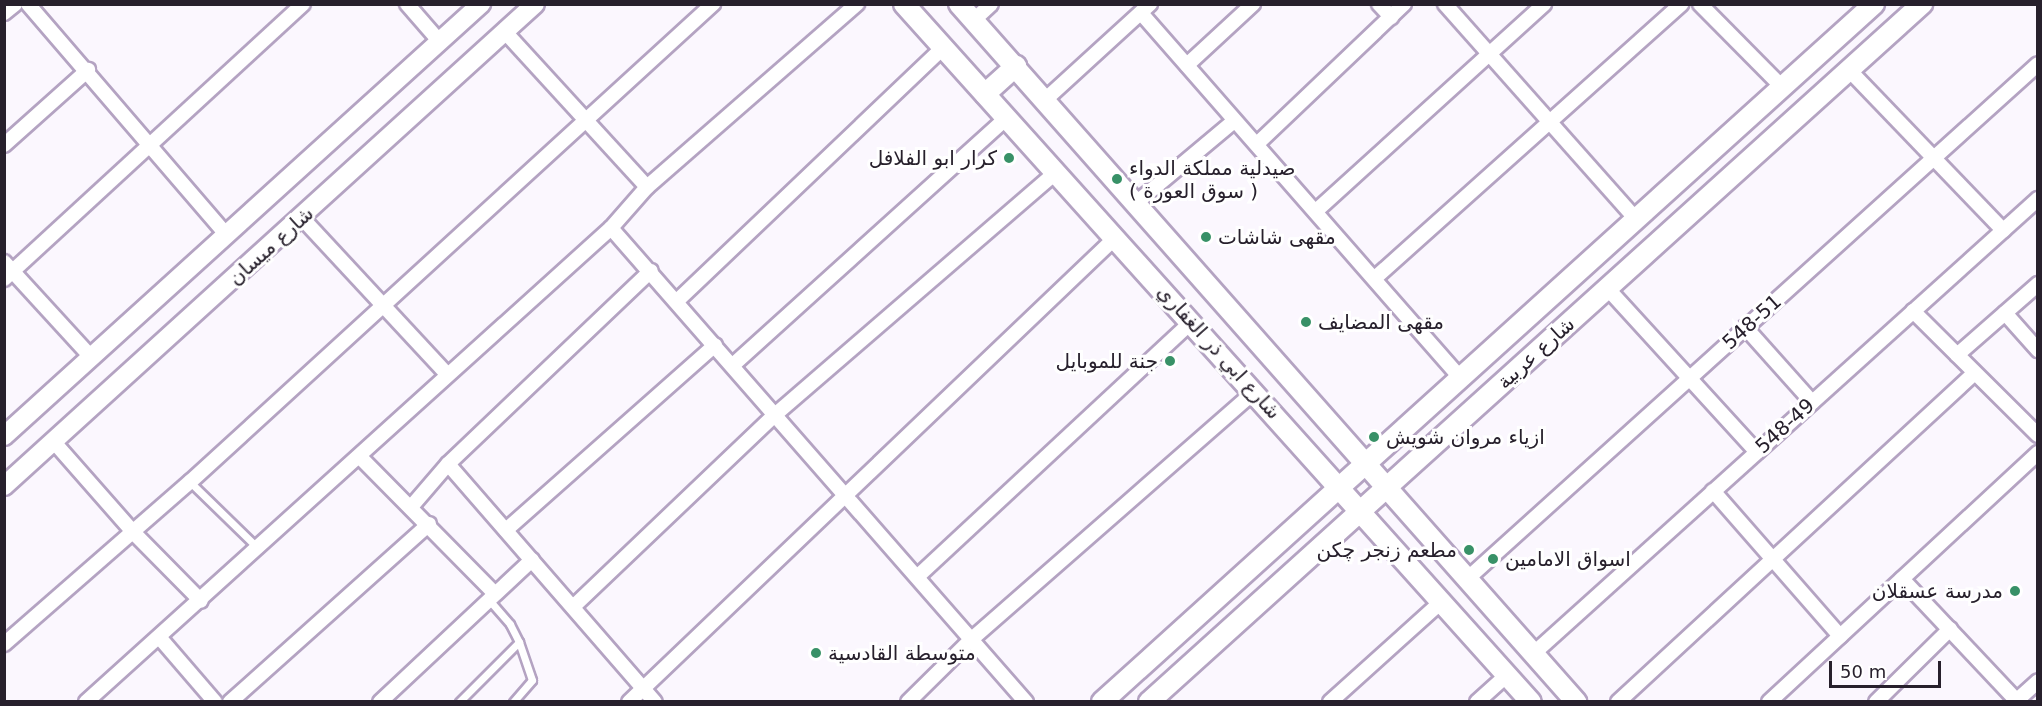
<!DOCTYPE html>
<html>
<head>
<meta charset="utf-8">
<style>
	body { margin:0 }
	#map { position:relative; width:2042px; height:706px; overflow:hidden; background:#fbf7fe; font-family:"DejaVu Sans","Noto Naskh Arabic",sans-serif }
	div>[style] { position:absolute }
	.roads { filter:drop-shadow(2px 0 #b4a3c2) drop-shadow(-2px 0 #b4a3c2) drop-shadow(0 2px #b4a3c2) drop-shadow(0 -2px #b4a3c2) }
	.service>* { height:7px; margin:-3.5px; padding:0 3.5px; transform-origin:3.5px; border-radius:3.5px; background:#fff }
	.minor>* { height:14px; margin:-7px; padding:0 7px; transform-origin:7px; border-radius:7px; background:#fff }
	.tertiary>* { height:18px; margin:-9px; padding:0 9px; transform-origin:9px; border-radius:9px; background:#fff }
	.secondary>* { height:20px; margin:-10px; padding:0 10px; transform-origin:10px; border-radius:10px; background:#fff }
	.dots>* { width:16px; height:16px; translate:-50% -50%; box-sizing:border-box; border:3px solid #fff; border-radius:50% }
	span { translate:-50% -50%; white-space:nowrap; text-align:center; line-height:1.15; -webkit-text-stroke:6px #fff; paint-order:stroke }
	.poi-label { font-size:20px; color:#27202c }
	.right { translate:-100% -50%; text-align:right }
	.left { translate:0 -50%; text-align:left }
	.street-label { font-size:20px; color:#27202c }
	.frame { position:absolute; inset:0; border:6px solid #27202c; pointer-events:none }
	.scale { position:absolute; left:1829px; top:661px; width:112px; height:27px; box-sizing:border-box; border:3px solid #27202c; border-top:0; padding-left:8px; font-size:18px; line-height:21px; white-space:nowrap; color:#27202c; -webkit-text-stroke:4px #fff; paint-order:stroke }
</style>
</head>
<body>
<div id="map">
	<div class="roads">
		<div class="service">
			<div style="left:190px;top:482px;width:96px;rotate:44.2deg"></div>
			<div style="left:459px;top:702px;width:85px;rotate:-45deg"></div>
			<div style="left:519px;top:642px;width:20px;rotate:-117deg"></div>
			<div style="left:510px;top:624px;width:32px;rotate:-131deg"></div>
			<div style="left:513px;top:702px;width:29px;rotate:-49deg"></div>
			<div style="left:532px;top:680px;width:40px;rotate:-108.9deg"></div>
		</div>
		<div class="minor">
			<div style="left:28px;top:4px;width:302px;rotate:49.3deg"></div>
			<div style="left:407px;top:4px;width:50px;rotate:49deg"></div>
			<div style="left:1379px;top:4px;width:18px;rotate:47deg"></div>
			<div style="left:1445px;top:4px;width:288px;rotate:48.4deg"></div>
			<div style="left:1700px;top:4px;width:117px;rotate:45.3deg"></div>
			<div style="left:4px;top:13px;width:14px;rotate:-39deg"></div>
			<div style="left:1141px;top:13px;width:485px;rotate:48.8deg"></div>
			<div style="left:974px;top:20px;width:23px;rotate:-43deg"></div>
			<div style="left:505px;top:32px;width:210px;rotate:47.5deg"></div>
			<div style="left:1187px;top:65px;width:90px;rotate:-42.7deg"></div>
			<div style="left:1850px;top:71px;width:221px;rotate:46.1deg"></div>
			<div style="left:1046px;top:99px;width:141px;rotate:-42.4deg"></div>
			<div style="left:1257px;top:144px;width:203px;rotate:-43.6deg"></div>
			<div style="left:4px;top:145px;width:113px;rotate:-41.8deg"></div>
			<div style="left:1136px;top:203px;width:128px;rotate:-39.9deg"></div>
			<div style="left:1316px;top:211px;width:308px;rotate:-42.2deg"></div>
			<div style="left:302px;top:218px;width:213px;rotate:47.1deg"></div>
			<div style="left:611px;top:228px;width:630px;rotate:48.8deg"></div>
			<div style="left:4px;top:262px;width:129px;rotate:47.5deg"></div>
			<div style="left:1375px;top:278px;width:411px;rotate:-41.8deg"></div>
			<div style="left:4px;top:279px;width:406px;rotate:-42.6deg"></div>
			<div style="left:1608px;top:289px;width:221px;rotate:47.6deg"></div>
			<div style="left:677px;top:301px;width:367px;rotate:-43.6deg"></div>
			<div style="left:1913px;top:311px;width:176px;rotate:44.8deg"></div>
			<div style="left:2005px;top:313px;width:50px;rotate:48.3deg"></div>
			<div style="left:1745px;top:327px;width:101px;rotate:48.2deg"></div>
			<div style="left:1957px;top:355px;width:108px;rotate:-41.2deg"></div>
			<div style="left:733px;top:365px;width:370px;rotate:-42.1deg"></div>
			<div style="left:54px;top:442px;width:121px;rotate:48.7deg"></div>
			<div style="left:134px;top:533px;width:95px;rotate:45.4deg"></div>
			<div style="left:360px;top:457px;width:192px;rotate:45.4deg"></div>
			<div style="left:448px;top:464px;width:315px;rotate:49deg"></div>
			<div style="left:1713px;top:491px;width:193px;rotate:48.8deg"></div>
			<div style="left:411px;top:507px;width:57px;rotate:-49.3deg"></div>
			<div style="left:448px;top:464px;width:280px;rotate:-43.6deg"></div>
			<div style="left:506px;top:530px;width:279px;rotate:-41.5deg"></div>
			<div style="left:918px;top:576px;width:374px;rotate:-42.9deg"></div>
			<div style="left:1902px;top:579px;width:166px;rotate:46.7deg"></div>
			<div style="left:1466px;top:580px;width:770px;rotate:-42.05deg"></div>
			<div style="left:573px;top:607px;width:280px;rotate:-43.6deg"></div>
			<div style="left:776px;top:414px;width:370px;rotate:-40.8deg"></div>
			<div style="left:160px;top:638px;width:84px;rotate:49.3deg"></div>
			<div style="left:4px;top:644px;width:247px;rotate:-41.1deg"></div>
			<div style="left:190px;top:482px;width:709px;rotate:-42.43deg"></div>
			<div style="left:1533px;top:654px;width:680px;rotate:-42.02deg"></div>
			<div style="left:86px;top:702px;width:707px;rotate:-42.08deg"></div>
			<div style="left:611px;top:228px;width:55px;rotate:-48.7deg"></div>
			<div style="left:647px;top:187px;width:279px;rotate:-41.1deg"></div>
			<div style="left:230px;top:702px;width:267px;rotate:-41.8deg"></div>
			<div style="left:380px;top:702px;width:208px;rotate:-43.1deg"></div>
			<div style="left:629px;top:702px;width:673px;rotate:-43.68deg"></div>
			<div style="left:908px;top:702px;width:91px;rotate:-44.6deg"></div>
			<div style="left:973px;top:638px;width:375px;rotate:-41.2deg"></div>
			<div style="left:1330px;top:702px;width:149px;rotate:-42deg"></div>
			<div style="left:1477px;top:702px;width:40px;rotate:-42deg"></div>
			<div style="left:1618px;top:702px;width:485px;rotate:-42.7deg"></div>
			<div style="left:1769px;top:702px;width:367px;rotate:-42.8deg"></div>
			<div style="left:1876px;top:702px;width:104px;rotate:-44.6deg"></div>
			<div style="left:2015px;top:702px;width:31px;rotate:-42deg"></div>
		</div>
		<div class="tertiary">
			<div style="left:4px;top:436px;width:644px;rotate:-42.17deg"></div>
			<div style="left:4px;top:486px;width:717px;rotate:-42.23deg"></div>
		</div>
		<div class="secondary">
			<div style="left:904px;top:4px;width:938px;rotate:48.07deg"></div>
			<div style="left:959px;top:4px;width:932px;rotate:48.52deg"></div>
			<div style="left:985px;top:94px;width:42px;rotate:-42.1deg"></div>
			<div style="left:1102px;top:702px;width:1041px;rotate:-42.12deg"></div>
			<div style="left:1149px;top:702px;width:1042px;rotate:-42.08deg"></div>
		</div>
	</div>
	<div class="dots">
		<div style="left:1009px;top:158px;background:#389167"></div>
		<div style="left:1117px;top:179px;background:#389167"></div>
		<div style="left:1206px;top:237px;background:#389167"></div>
		<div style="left:1306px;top:322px;background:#389167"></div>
		<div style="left:1170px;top:361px;background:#389167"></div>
		<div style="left:1374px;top:437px;background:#389167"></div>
		<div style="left:1469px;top:550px;background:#389167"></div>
		<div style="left:1493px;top:559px;background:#389167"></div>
		<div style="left:2015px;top:591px;background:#389167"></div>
		<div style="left:816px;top:653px;background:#389167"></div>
	</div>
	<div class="poi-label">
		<span class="right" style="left:997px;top:158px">كرار ابو الفلافل</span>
		<span class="left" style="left:1129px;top:180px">صيدلية مملكة الدواء<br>( سوق العورة )</span>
		<span class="left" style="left:1218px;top:237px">مقهى شاشات</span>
		<span class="left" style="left:1318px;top:322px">مقهى المضايف</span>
		<span class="right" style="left:1158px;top:361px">جنة للموبايل</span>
		<span class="left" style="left:1386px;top:437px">ازياء مروان شويش</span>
		<span class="right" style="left:1457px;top:550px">مطعم زنجر چكن</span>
		<span class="left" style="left:1505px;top:559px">اسواق الامامين</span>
		<span class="right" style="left:2003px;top:591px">مدرسة عسقلان</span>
		<span class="left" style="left:828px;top:653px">متوسطة القادسية</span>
	</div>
	<div class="street-label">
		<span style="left:271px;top:246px;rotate:-42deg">شارع ميسان</span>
		<span style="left:1752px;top:322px;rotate:-42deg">548-51</span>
		<span style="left:1219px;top:352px;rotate:48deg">شارع ابي ذر الغفاري</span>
		<span style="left:1536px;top:353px;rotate:-42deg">شارع عربية</span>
		<span style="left:1785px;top:426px;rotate:-42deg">548-49</span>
	</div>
	<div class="frame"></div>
	<div class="scale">50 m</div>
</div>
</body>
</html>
